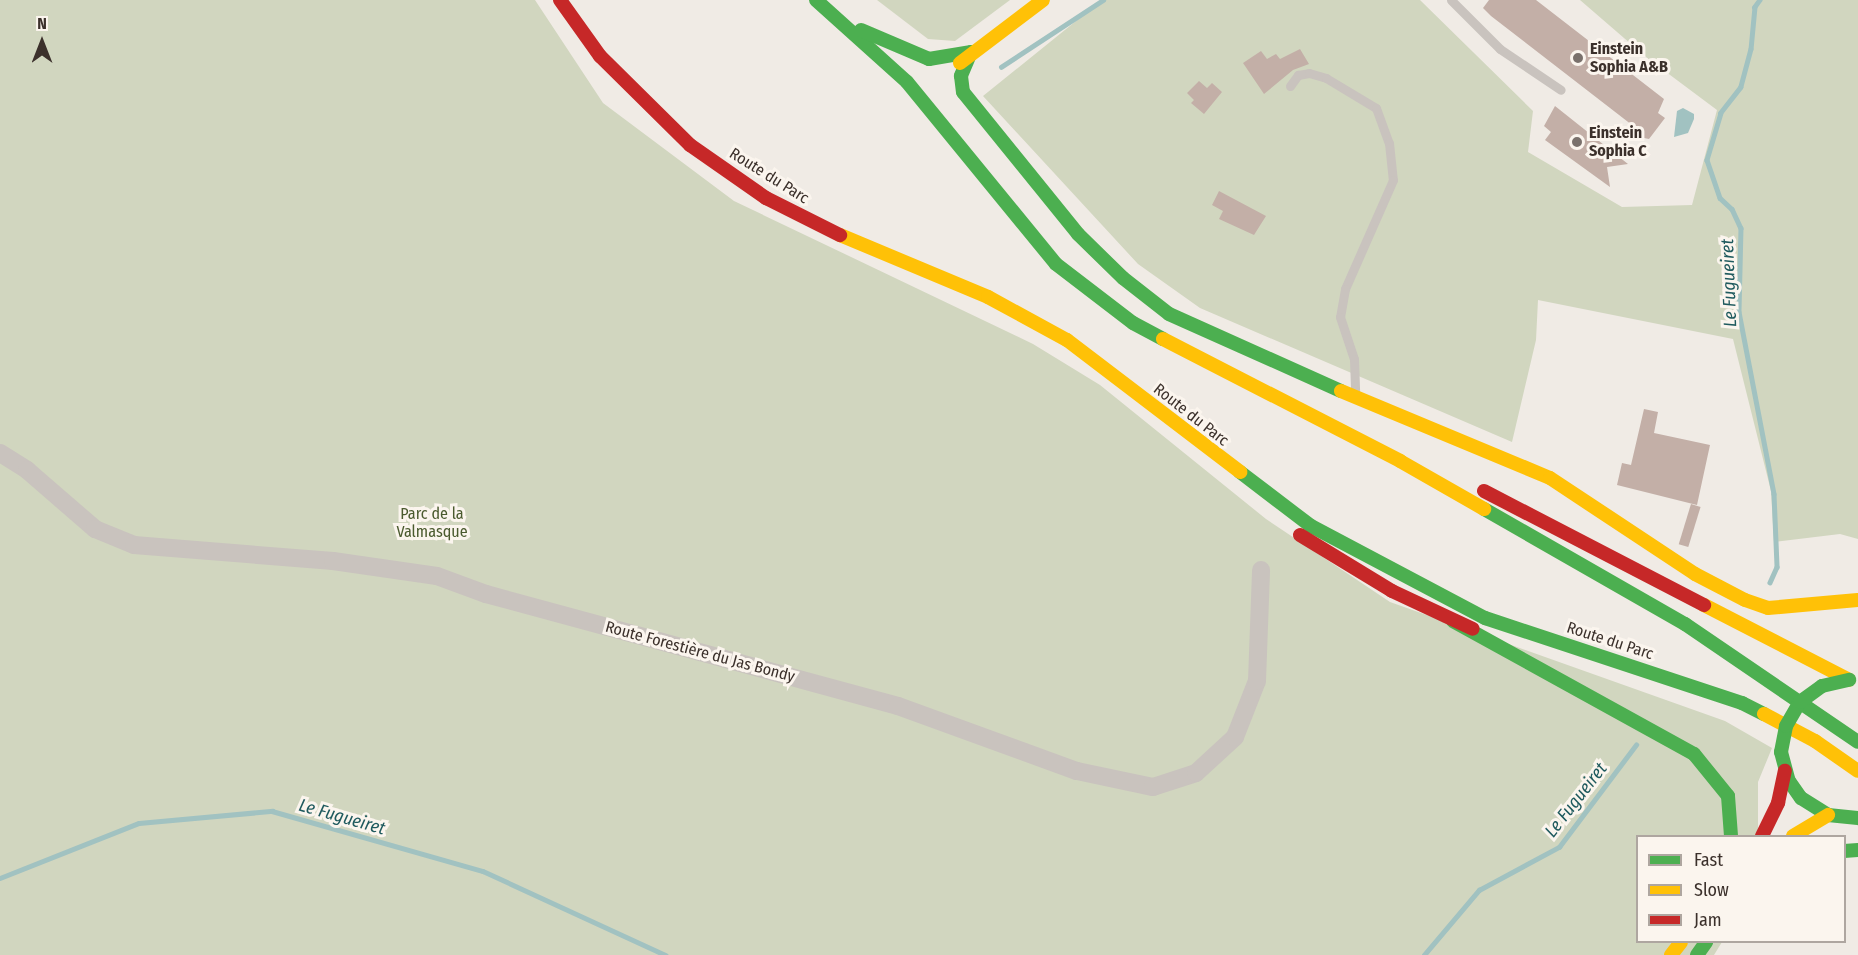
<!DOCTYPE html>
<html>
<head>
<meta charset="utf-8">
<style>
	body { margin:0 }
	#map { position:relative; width:1858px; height:955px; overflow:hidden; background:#f0ebe5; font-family:"Fira Sans Condensed",sans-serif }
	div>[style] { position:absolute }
	.green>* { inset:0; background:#d1d6bf }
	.water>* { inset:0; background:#a1c2c1 }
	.stream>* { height:4.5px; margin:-2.25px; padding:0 2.25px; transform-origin:2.25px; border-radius:2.25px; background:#a1c2c1 }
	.building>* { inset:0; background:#c3afa7; transform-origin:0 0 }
	.lane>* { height:9px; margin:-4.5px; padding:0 4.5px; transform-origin:4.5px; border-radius:4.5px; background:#c9c3be }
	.street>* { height:18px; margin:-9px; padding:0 9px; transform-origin:9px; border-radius:9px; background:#c9c3be }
	.fast>* { height:14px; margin:-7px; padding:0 7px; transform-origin:7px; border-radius:7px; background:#4caf50 }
	.slow>* { height:14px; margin:-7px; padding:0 7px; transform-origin:7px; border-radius:7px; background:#ffc107 }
	.jam>* { height:14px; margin:-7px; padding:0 7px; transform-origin:7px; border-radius:7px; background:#c62828 }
	.fast-bridge>* { height:14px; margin:-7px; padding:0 7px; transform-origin:7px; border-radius:7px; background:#4caf50 }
	.dots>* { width:16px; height:16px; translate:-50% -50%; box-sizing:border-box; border:3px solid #fbf5ee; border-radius:50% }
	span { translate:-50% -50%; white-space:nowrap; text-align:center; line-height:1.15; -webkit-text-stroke:6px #fbf5ee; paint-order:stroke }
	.poi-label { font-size:16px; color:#3b302b; font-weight:700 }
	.left { translate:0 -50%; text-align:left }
	.street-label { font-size:16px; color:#3b302b }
	.park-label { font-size:16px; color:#4a5a2e }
	.water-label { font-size:18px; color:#1f5a5e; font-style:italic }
	.legend { position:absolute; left:1636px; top:835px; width:210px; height:108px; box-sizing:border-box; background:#fbf5ee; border:2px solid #aea6a0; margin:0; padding:8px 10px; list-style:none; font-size:18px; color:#3b302b }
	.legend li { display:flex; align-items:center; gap:12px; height:30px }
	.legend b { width:30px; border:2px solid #aea6a0 }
	.north { position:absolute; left:12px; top:12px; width:60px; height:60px; -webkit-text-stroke:4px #fbf5ee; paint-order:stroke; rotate:0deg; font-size:16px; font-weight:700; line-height:24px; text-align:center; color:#3b302b }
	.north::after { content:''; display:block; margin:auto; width:21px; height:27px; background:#3b302b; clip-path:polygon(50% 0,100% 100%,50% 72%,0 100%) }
</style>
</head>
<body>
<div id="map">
	<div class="green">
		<div style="clip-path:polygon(0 0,535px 0,603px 103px,734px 201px,1033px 344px,1100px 385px,1266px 519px,1390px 602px,1725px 721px,1772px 748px,1758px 782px,1758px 836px,1638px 836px,1638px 942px,1722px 942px,1714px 955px,0 955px)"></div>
		<div style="clip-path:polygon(877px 0,1010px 0,955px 41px,928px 39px)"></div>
		<div style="clip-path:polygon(1102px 0,1420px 0,1533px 111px,1528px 152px,1622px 207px,1692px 205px,1717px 110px,1646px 57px,1580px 0,1858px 0,1858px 539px,1840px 534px,1774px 542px,1771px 491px,1733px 339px,1538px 300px,1536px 340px,1512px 442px,1200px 308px,1138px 264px,983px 96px)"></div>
	</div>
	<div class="water">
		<div style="clip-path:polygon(1683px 108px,1694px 114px,1694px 119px,1688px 133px,1674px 137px,1677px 111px)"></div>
	</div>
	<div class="stream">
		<div style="left:1760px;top:0;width:9px;rotate:126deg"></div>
		<div style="left:1755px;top:7px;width:42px;rotate:95.4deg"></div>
		<div style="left:1751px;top:49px;width:39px;rotate:105deg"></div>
		<div style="left:1741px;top:87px;width:33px;rotate:128deg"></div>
		<div style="left:1721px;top:113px;width:49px;rotate:106.6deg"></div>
		<div style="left:1707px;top:160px;width:40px;rotate:71.1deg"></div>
		<div style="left:1720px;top:198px;width:16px;rotate:43deg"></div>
		<div style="left:1732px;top:209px;width:21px;rotate:65deg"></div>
		<div style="left:1741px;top:228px;width:84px;rotate:91.4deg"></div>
		<div style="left:1739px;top:312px;width:185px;rotate:79.1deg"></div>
		<div style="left:1774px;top:494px;width:73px;rotate:87.6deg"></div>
		<div style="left:1777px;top:567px;width:17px;rotate:114deg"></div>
		<div style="left:1001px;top:67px;width:122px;rotate:-33.3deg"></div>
		<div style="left:0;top:878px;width:149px;rotate:-21.6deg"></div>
		<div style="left:139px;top:823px;width:134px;rotate:-5.2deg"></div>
		<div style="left:272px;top:811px;width:219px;rotate:15.9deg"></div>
		<div style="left:483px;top:871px;width:201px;rotate:24.7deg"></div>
		<div style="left:1424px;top:955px;width:85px;rotate:-49.8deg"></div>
		<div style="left:1479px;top:890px;width:91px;rotate:-28.3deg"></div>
		<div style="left:1559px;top:847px;width:128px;rotate:-53deg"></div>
	</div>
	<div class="building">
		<div style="clip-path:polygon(1489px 0,1536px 0,1664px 99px,1658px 113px,1665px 118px,1649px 139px,1625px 134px,1632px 125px,1491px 16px,1483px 8px)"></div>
		<div style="clip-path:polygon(1300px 49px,1309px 64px,1293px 70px,1264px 94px,1243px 63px,1261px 51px,1267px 59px,1276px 54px,1280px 59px)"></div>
		<div style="clip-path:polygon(1199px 81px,1207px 88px,1212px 83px,1222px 92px,1204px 114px,1191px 103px,1194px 100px,1187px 93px)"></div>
		<div style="clip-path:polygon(1555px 106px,1628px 164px,1607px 167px,1610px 187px,1545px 140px,1551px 132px,1544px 126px)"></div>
		<div style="clip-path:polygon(1219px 191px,1266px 216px,1254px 235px,1219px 219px,1223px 211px,1212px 205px)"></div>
		<div style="clip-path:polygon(1644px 409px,1658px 412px,1654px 433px,1710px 445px,1697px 505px,1617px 485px,1622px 463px,1631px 465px)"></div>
		<div style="left:1691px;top:504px;width:10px;height:42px;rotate:17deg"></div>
	</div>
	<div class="lane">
		<div style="left:1451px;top:0;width:69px;rotate:45deg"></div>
		<div style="left:1500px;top:49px;width:73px;rotate:33.9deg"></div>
		<div style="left:1290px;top:86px;width:14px;rotate:-54deg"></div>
		<div style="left:1298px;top:75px;width:11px;rotate:-10deg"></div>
		<div style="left:1309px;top:73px;width:18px;rotate:16deg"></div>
		<div style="left:1326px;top:78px;width:58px;rotate:31deg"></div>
		<div style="left:1376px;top:108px;width:37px;rotate:70deg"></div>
		<div style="left:1389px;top:143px;width:37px;rotate:84deg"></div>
		<div style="left:1393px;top:180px;width:119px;rotate:113.8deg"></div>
		<div style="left:1345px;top:289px;width:28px;rotate:100deg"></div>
		<div style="left:1340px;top:317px;width:44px;rotate:71.6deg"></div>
		<div style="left:1354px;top:359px;width:35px;rotate:88deg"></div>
	</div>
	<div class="street">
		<div style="left:0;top:453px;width:32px;rotate:32deg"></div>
		<div style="left:27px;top:470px;width:90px;rotate:40.9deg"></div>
		<div style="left:95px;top:529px;width:42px;rotate:22.3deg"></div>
		<div style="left:134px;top:545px;width:200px;rotate:4.6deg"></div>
		<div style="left:333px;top:561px;width:105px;rotate:8.2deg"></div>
		<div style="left:437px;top:576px;width:52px;rotate:20.2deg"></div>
		<div style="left:486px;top:594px;width:427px;rotate:15.2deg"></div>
		<div style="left:898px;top:706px;width:190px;rotate:20deg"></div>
		<div style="left:1077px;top:771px;width:78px;rotate:11.9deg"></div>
		<div style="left:1153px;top:787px;width:45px;rotate:-18deg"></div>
		<div style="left:1196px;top:773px;width:53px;rotate:-42.7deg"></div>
		<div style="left:1235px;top:737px;width:60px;rotate:-68.6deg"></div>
		<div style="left:1257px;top:681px;width:111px;rotate:-87.9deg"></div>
	</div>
	<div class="fast">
		<div style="left:816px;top:0;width:122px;rotate:42deg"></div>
		<div style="left:907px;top:82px;width:235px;rotate:50.7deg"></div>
		<div style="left:1056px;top:264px;width:97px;rotate:37.5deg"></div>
		<div style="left:1133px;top:323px;width:34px;rotate:28deg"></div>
		<div style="left:861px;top:30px;width:74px;rotate:23.1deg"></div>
		<div style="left:929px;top:59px;width:43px;rotate:-9.5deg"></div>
		<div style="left:971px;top:52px;width:26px;rotate:113deg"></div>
		<div style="left:961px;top:76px;width:16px;rotate:83deg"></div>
		<div style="left:963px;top:92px;width:183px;rotate:51deg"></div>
		<div style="left:1078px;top:234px;width:63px;rotate:44.4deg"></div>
		<div style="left:1123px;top:278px;width:58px;rotate:38deg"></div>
		<div style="left:1169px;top:314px;width:188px;rotate:24.1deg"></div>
		<div style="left:1240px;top:472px;width:89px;rotate:37.3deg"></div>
		<div style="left:1311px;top:526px;width:197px;rotate:27.9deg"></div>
		<div style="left:1485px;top:618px;width:271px;rotate:18.3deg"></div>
		<div style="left:1742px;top:703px;width:25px;rotate:27deg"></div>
		<div style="left:1484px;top:509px;width:232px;rotate:29.8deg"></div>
		<div style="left:1685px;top:624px;width:209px;rotate:34.3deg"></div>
		<div style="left:1453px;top:621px;width:275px;rotate:28.9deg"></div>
		<div style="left:1694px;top:754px;width:54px;rotate:51deg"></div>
		<div style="left:1728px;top:796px;width:40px;rotate:85.7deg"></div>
		<div style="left:1781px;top:752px;width:30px;rotate:75deg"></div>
		<div style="left:1789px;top:781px;width:21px;rotate:55deg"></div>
		<div style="left:1801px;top:798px;width:32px;rotate:32deg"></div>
		<div style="left:1828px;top:815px;width:30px;rotate:6deg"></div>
		<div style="left:1844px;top:851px;width:14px;rotate:-4deg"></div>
		<div style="left:1697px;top:955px;width:16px;rotate:-55deg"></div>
	</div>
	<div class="slow">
		<div style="left:960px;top:63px;width:104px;rotate:-37.2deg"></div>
		<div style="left:840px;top:235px;width:160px;rotate:22.7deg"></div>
		<div style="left:988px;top:297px;width:90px;rotate:28.6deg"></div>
		<div style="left:1067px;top:340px;width:218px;rotate:37.3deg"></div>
		<div style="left:1163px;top:339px;width:267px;rotate:27.2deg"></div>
		<div style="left:1400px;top:461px;width:97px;rotate:29.7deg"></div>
		<div style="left:1341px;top:391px;width:226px;rotate:22.6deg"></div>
		<div style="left:1550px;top:478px;width:174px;rotate:33.5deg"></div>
		<div style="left:1695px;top:574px;width:56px;rotate:27.5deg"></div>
		<div style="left:1745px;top:600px;width:24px;rotate:19deg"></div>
		<div style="left:1768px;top:608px;width:90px;rotate:-5.1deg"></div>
		<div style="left:1704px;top:605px;width:163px;rotate:27.3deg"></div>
		<div style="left:1764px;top:714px;width:58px;rotate:27.9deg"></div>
		<div style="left:1815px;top:741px;width:52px;rotate:34.9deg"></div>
		<div style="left:1793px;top:836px;width:41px;rotate:-31deg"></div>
		<div style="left:1671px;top:955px;width:16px;rotate:-52deg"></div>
	</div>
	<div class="jam">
		<div style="left:560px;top:0;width:69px;rotate:54.5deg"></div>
		<div style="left:600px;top:56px;width:127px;rotate:44.7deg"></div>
		<div style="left:690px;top:145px;width:93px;rotate:34.9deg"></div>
		<div style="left:766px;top:198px;width:83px;rotate:26.6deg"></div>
		<div style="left:1484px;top:491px;width:248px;rotate:27.4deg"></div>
		<div style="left:1300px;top:535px;width:108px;rotate:31.3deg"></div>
		<div style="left:1392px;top:591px;width:89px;rotate:25.1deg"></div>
		<div style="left:1762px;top:836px;width:37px;rotate:-64deg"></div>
		<div style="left:1778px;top:803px;width:33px;rotate:-78deg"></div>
	</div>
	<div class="fast-bridge">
		<div style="left:1781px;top:752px;width:26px;rotate:-79deg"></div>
		<div style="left:1786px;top:726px;width:28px;rotate:-60deg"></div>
		<div style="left:1800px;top:702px;width:27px;rotate:-36deg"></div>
		<div style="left:1822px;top:686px;width:28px;rotate:-13deg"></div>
	</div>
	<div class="dots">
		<div style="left:1578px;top:58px;background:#7a716c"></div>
		<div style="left:1577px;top:142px;background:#7a716c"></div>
	</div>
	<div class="poi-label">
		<span class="left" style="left:1590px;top:58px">Einstein<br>Sophia A&amp;B</span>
		<span class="left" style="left:1589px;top:142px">Einstein<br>Sophia C</span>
	</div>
	<div class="street-label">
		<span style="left:769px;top:176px;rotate:32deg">Route du Parc</span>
		<span style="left:1191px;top:415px;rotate:38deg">Route du Parc</span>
		<span style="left:1610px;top:641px;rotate:18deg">Route du Parc</span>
		<span style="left:700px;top:652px;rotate:15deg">Route Forestière du Jas Bondy</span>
	</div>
	<div class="park-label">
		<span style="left:432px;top:523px">Parc de la<br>Valmasque</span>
	</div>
	<div class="water-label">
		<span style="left:1729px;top:283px;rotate:-92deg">Le Fugueiret</span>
		<span style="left:1576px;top:800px;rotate:-52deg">Le Fugueiret</span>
		<span style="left:342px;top:817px;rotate:16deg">Le Fugueiret</span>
	</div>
	<ul class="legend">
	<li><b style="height:8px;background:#4caf50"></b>Fast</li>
	<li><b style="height:8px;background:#ffc107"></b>Slow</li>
	<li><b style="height:8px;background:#c62828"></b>Jam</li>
	</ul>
	<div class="north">N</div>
</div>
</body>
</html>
